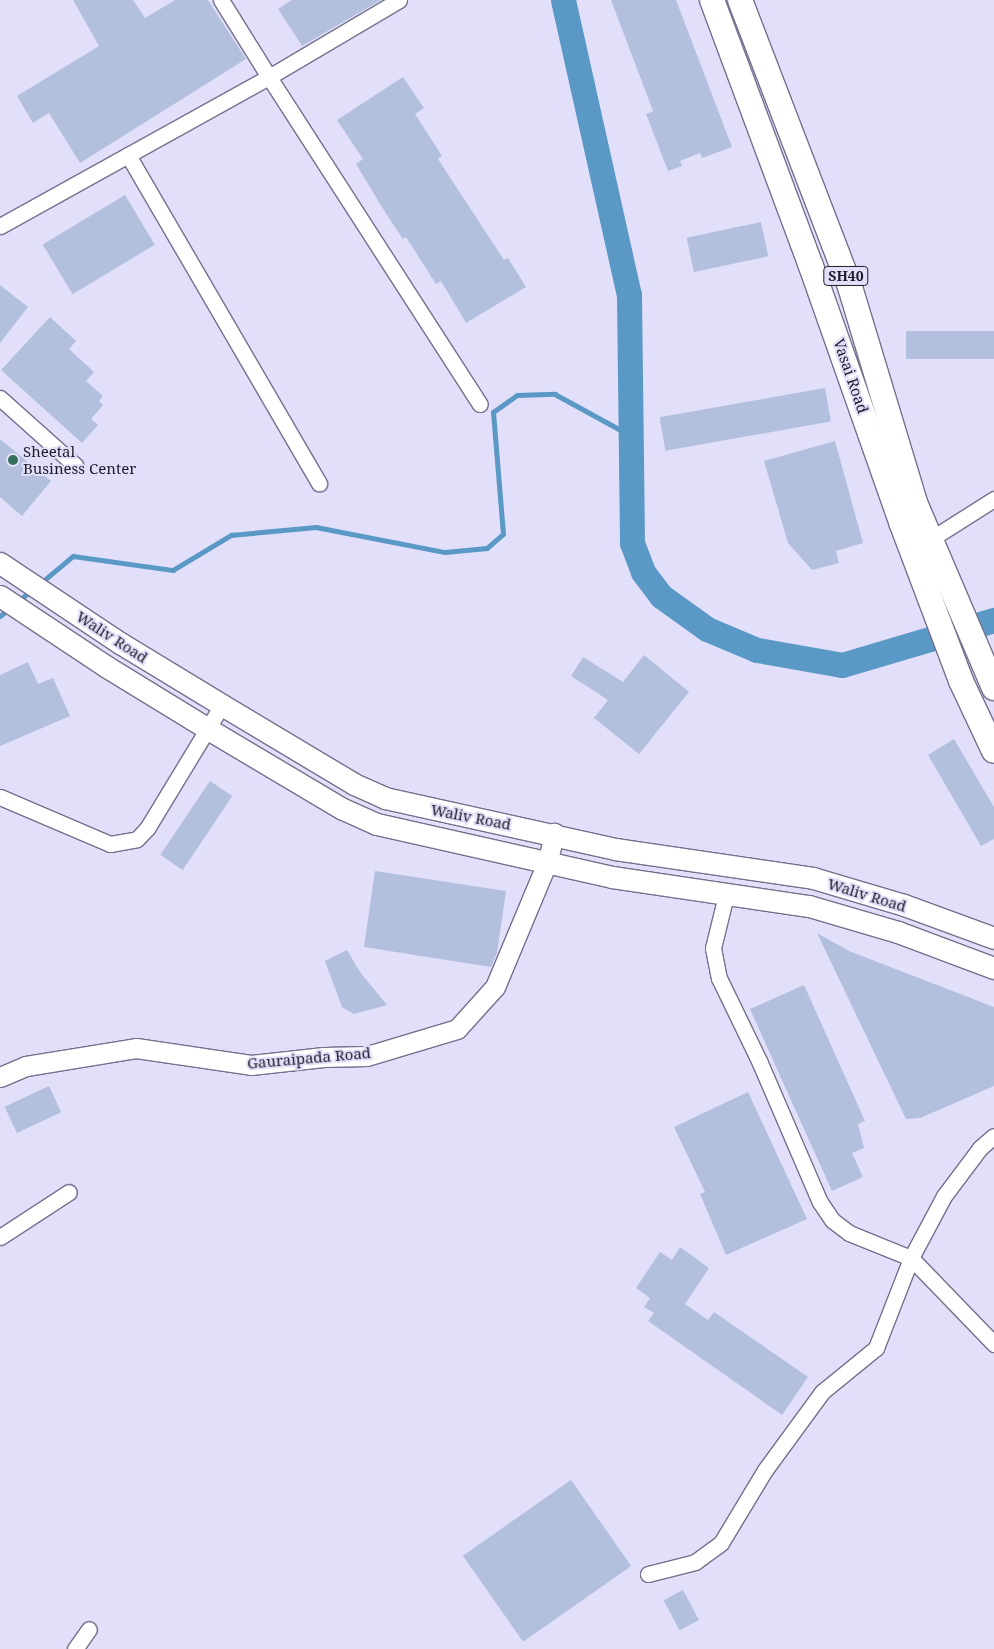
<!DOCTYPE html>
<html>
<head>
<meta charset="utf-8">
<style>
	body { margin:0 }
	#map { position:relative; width:994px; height:1649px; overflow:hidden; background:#e2dffa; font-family:"Noto Serif",serif }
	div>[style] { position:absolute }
	.stream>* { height:4.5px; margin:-2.25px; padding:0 2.25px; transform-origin:2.25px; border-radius:2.25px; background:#5a98c5 }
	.river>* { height:25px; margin:-12.5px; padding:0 12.5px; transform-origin:12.5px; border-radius:12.5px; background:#5a98c5 }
	.building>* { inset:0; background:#b2c0de; transform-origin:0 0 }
	.roads { filter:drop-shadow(1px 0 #74708d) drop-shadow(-1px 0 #74708d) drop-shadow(0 1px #74708d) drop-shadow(0 -1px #74708d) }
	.minor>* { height:15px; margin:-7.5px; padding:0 7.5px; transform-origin:7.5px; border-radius:7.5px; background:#fff }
	.tertiary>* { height:19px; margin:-9.5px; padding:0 9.5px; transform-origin:9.5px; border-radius:9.5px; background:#fff }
	.secondary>* { height:21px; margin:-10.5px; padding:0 10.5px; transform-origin:10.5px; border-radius:10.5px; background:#fff }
	.primary>* { height:24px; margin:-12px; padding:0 12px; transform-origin:12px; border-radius:12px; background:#fff }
	.dots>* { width:14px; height:14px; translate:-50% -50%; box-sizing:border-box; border:2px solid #e2dffa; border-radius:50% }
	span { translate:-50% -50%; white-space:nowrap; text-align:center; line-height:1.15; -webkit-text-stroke:4px #e2dffa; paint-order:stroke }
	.shield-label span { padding:1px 4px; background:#e2dffa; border:1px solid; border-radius:4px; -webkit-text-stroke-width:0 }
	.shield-label { font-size:14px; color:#1d1c27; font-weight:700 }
	.street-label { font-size:15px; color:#1d1c27 }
	.poi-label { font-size:15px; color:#1d1c27 }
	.left { translate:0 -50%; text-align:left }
</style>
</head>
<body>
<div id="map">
	<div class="stream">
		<div style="left:42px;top:582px;width:40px;rotate:-40deg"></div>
		<div style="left:73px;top:556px;width:101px;rotate:8deg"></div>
		<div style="left:173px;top:570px;width:68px;rotate:-31.1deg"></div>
		<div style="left:231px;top:535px;width:85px;rotate:-5.4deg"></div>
		<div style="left:316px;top:527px;width:131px;rotate:11deg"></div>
		<div style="left:445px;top:552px;width:42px;rotate:-5.4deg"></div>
		<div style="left:487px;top:548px;width:21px;rotate:-41deg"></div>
		<div style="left:503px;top:534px;width:122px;rotate:-94.7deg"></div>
		<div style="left:493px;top:412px;width:29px;rotate:-35deg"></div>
		<div style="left:517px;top:395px;width:38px;rotate:-2deg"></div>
		<div style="left:555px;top:394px;width:85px;rotate:28.7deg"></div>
		<div style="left:18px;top:601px;width:18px;rotate:-38deg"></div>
		<div style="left:0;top:616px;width:11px;rotate:-38deg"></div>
	</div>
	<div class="river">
		<div style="left:563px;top:0;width:302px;rotate:77.4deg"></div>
		<div style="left:629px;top:295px;width:248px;rotate:89.3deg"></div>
		<div style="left:632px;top:543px;width:31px;rotate:69deg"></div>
		<div style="left:643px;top:572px;width:30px;rotate:53deg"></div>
		<div style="left:661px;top:596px;width:57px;rotate:35.7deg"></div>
		<div style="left:707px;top:629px;width:54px;rotate:22.8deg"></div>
		<div style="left:757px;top:650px;width:86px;rotate:10deg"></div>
		<div style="left:842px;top:665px;width:159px;rotate:-16.5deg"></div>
	</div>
	<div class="building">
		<div style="clip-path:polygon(73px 0,133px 0,145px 18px,175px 0,208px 0,246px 59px,80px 163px,49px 113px,33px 123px,17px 96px,99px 46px)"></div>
		<div style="clip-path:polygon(292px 0,381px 0,302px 46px,278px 9px)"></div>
		<div style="clip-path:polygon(611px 0,676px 0,732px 147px,702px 158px,700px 153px,680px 161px,682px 166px,668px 171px,646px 114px,653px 111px)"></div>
		<div style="clip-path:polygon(403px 77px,424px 108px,415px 114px,442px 156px,438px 159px,504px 260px,508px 258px,526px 287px,466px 323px,441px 281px,436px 284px,406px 237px,403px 239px,385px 212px,356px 164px,363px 159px,337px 120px)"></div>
		<div style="left:125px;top:195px;width:58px;height:96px;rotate:59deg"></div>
		<div style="left:761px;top:222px;width:35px;height:76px;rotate:78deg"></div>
		<div style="clip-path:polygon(0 285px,28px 307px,0 343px)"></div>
		<div style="clip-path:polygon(50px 317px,76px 341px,69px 349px,94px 372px,86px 381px,103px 396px,99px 401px,103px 405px,91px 419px,98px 425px,82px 443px,1px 370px)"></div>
		<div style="left:994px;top:331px;width:28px;height:88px;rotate:90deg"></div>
		<div style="left:825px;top:388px;width:34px;height:168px;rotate:80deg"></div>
		<div style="clip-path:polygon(0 439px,51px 481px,22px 516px,0 497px)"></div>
		<div style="clip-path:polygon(835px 441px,863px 543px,836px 551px,839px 563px,812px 570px,788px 543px,764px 461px)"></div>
		<div style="clip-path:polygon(644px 655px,689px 692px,639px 754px,594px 718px,608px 700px,571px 676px,583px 657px,623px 682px)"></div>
		<div style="clip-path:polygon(28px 662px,38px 684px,53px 678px,70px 716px,0 746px,0 675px)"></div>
		<div style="clip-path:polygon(954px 739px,994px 807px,994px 839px,981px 846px,928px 755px)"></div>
		<div style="left:210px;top:781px;width:27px;height:89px;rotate:34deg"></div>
		<div style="clip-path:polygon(375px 871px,506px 891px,497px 953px,491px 967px,364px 947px)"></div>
		<div style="clip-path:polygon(817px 933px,849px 951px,994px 1007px,994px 1086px,920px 1118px,906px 1119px)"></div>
		<div style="clip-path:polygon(347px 950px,360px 972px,387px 1005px,354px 1014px,342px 1007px,325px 961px)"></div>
		<div style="clip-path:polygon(804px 985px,865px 1121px,858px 1124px,864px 1148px,852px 1153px,863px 1177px,832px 1191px,750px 1009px)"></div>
		<div style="left:49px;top:1086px;width:29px;height:49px;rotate:65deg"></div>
		<div style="clip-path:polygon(748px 1092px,807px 1219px,726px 1255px,700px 1194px,705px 1192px,674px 1127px)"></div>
		<div style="clip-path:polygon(680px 1247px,709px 1268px,685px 1304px,708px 1320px,714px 1312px,808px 1377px,782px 1415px,648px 1321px,654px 1313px,644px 1307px,650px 1298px,636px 1288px,660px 1252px,672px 1260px)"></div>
		<div style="left:571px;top:1480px;width:105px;height:132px;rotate:55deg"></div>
		<div style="left:683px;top:1590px;width:34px;height:22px;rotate:62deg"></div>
	</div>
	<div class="roads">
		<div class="minor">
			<div style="left:399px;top:0;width:151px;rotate:149.4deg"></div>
			<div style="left:269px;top:77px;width:389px;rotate:57.2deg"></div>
			<div style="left:128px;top:155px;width:380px;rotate:59.8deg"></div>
			<div style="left:0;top:226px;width:308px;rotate:-29deg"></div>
			<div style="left:269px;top:77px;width:91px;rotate:-121.9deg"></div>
			<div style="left:0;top:398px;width:101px;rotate:41.8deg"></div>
			<div style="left:923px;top:544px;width:84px;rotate:-32.4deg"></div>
			<div style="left:0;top:797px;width:120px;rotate:23.1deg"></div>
			<div style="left:110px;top:844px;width:27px;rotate:-10deg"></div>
			<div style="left:137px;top:839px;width:16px;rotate:-47deg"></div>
			<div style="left:148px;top:827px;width:143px;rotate:-58.8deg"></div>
			<div style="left:727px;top:891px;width:59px;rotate:103.8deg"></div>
			<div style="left:713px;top:948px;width:31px;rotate:79deg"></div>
			<div style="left:719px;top:978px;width:94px;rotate:64.2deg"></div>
			<div style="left:760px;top:1063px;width:151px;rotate:66.7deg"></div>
			<div style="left:820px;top:1202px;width:22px;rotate:56deg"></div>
			<div style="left:832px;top:1220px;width:21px;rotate:37deg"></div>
			<div style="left:849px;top:1233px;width:67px;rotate:22deg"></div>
			<div style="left:911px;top:1258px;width:120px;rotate:46deg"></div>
			<div style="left:0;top:1237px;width:82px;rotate:-33.1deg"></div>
			<div style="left:648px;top:1574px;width:49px;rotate:-14.3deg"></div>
			<div style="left:695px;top:1562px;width:32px;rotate:-36deg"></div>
			<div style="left:721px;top:1543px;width:85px;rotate:-58.9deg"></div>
			<div style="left:765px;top:1470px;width:97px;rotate:-53.8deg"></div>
			<div style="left:822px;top:1392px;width:70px;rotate:-39.2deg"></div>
			<div style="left:876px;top:1348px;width:97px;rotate:-68.7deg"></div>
			<div style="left:911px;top:1258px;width:70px;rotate:-62deg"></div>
			<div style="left:944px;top:1196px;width:60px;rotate:-53.1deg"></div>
			<div style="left:980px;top:1148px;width:18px;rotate:-41deg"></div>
			<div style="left:75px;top:1649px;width:24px;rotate:-55deg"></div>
		</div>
		<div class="tertiary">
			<div style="left:0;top:1077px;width:28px;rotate:-23deg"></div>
			<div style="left:26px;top:1066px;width:111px;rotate:-9.3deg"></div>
			<div style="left:136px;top:1048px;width:116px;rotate:8.4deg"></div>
			<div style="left:251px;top:1065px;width:73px;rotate:-6.3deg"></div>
			<div style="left:324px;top:1057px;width:43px;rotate:-1.3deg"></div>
			<div style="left:367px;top:1056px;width:94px;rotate:-16.7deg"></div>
			<div style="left:457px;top:1029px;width:57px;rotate:-47.9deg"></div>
			<div style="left:495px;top:987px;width:138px;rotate:-67.3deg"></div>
			<div style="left:548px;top:860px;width:28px;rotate:-77deg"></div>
		</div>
		<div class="secondary">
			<div style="left:0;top:563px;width:144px;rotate:33.7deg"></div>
			<div style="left:120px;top:643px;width:119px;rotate:31.3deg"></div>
			<div style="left:222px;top:705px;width:154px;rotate:30.9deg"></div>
			<div style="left:354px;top:784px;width:34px;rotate:24deg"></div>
			<div style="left:385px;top:798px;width:236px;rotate:12.5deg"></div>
			<div style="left:615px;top:849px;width:200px;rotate:8.3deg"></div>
			<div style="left:813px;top:878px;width:95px;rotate:16.5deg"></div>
			<div style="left:904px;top:905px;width:96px;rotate:20.1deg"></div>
			<div style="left:0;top:596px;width:128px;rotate:33.6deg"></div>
			<div style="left:107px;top:667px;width:119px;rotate:31.5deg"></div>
			<div style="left:208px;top:729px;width:157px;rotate:30.7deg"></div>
			<div style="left:343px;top:809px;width:37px;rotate:24deg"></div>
			<div style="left:377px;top:824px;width:241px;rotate:12.7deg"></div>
			<div style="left:612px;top:877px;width:199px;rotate:8.4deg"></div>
			<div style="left:809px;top:906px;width:93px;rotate:16.3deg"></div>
			<div style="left:898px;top:932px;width:103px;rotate:20.6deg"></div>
		</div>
		<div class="primary">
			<div style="left:712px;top:0;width:284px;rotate:69.6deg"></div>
			<div style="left:811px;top:266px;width:271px;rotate:70.6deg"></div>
			<div style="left:901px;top:522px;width:170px;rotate:69.3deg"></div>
			<div style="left:961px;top:681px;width:77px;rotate:64.8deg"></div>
			<div style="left:740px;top:0;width:307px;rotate:69deg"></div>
			<div style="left:850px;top:287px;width:228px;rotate:73.2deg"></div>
			<div style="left:916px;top:505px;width:199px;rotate:66.9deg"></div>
		</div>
	</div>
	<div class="dots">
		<div style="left:13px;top:460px;background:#34705a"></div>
	</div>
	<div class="shield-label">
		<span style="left:846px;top:276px">SH40</span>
	</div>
	<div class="street-label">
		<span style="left:851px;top:376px;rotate:71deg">Vasai Road</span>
		<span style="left:112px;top:637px;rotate:33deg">Waliv Road</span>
		<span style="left:471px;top:817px;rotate:11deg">Waliv Road</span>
		<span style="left:867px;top:895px;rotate:17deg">Waliv Road</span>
		<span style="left:309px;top:1058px;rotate:-5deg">Gauraipada Road</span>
	</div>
	<div class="poi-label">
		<span class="left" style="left:23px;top:460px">Sheetal<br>Business Center</span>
	</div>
</div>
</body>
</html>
